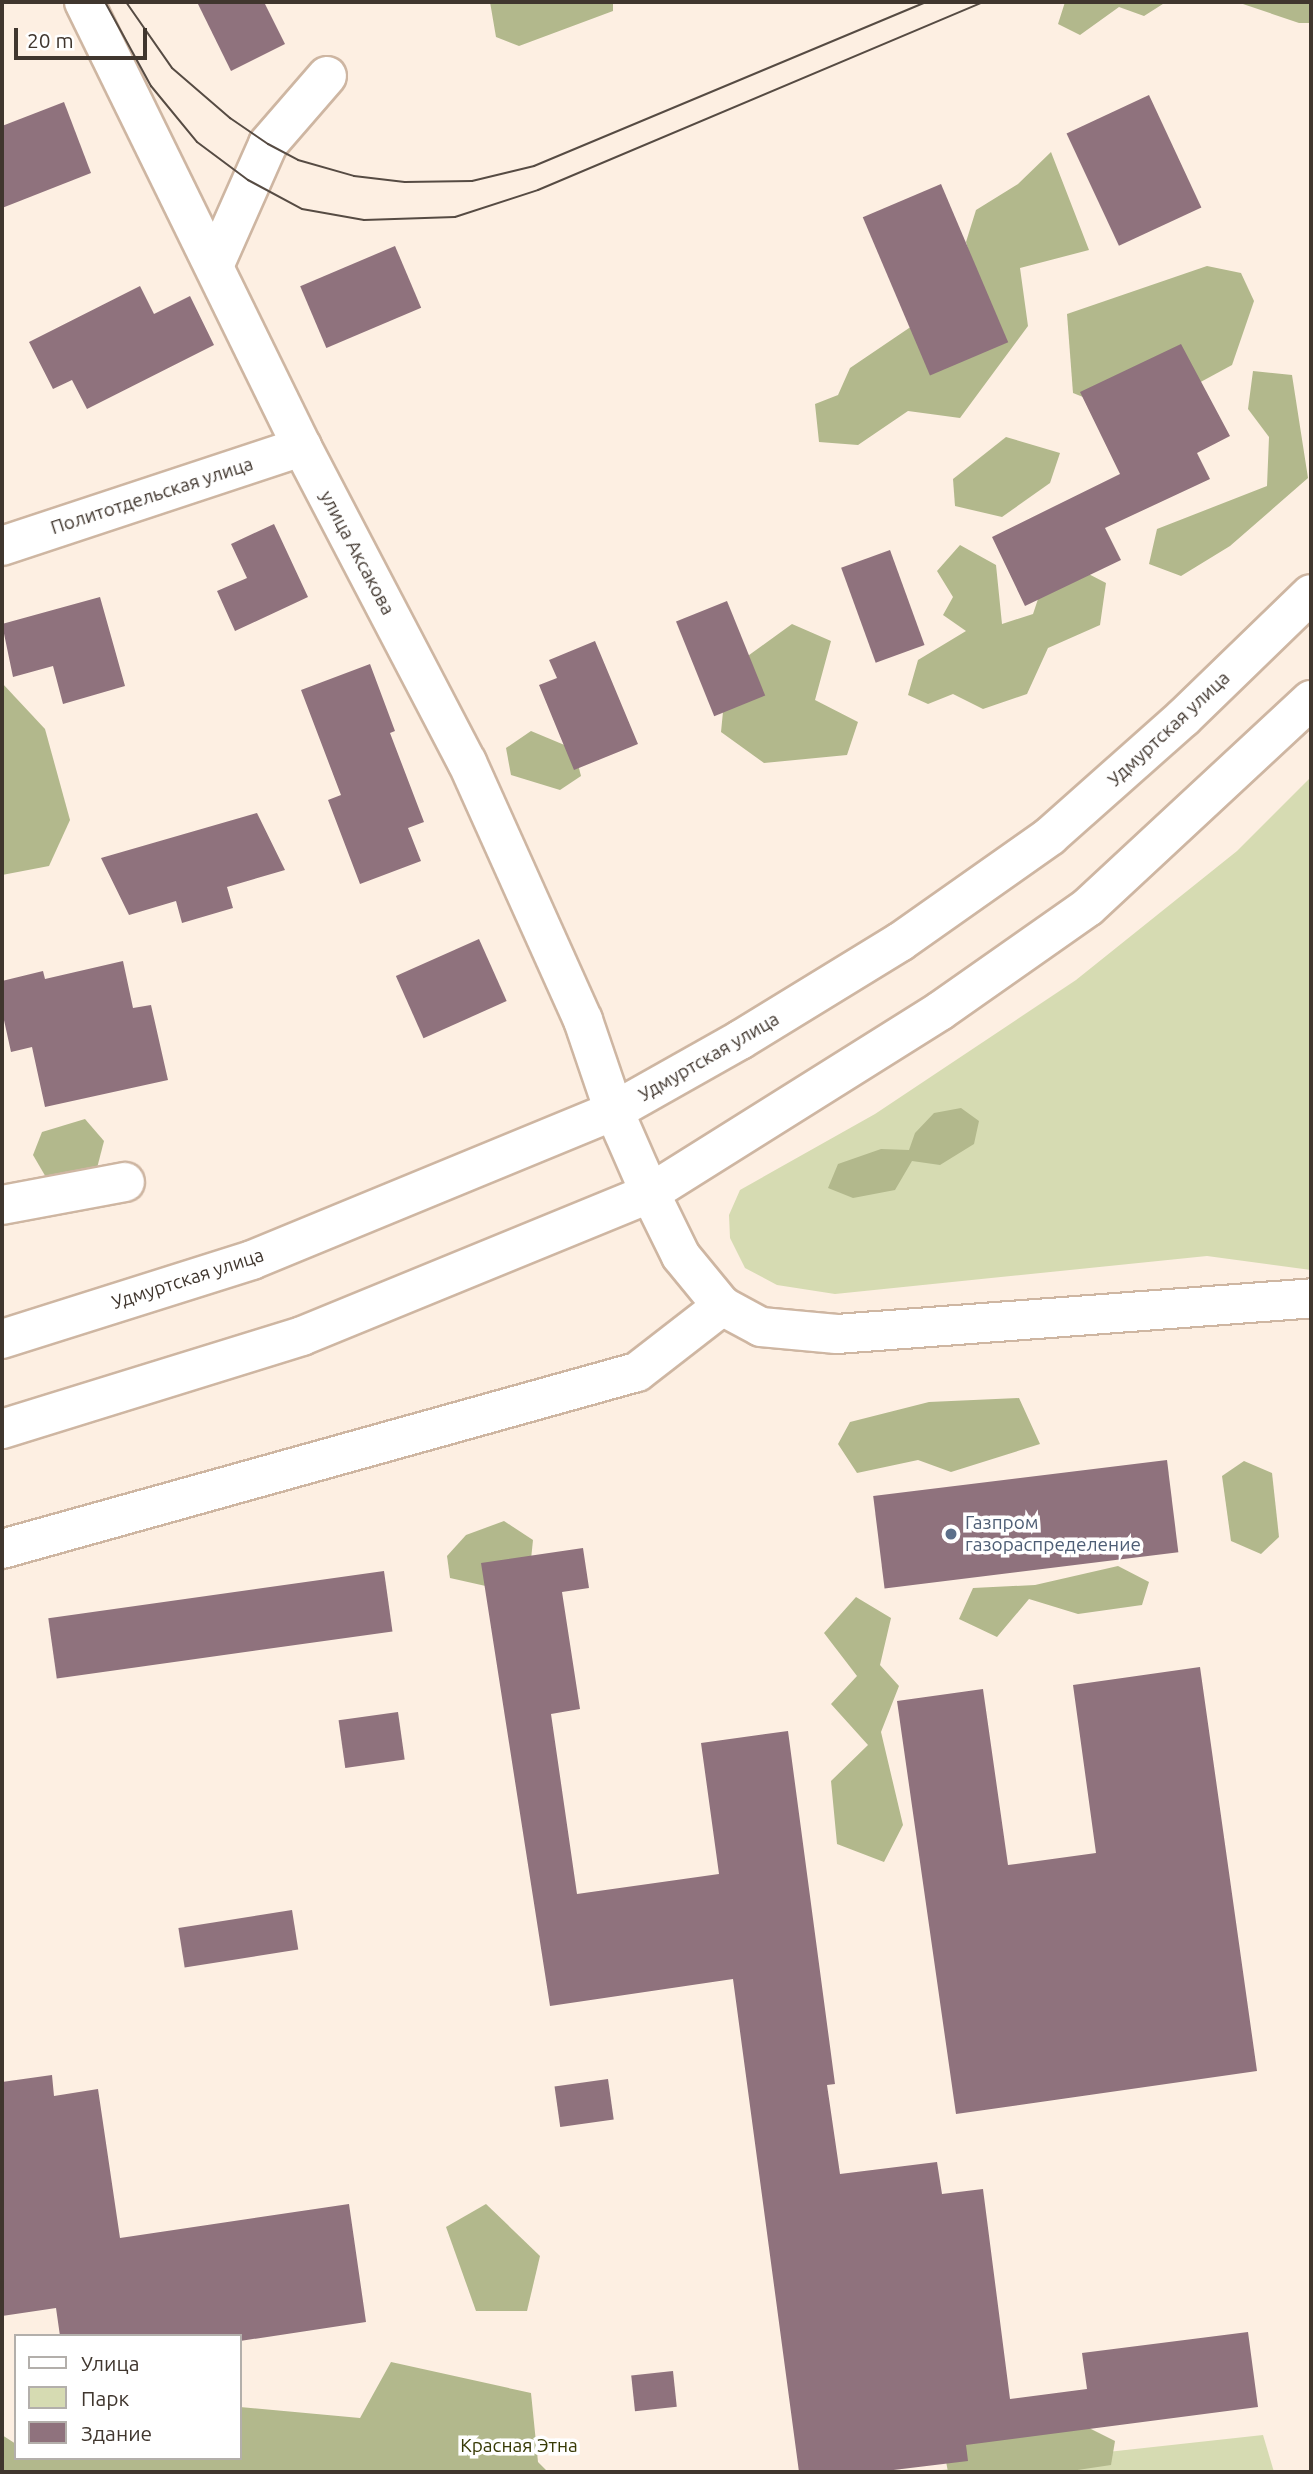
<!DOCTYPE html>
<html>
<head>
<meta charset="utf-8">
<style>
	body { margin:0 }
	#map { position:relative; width:1313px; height:2474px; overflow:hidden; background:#fdefe2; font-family:Ubuntu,sans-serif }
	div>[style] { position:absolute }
	.green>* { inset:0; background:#d6dbb2 }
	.forest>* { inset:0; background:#b2b88c }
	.building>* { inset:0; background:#8f727d; transform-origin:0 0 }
	.roads { filter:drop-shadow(2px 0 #ceb6a2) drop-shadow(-2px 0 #ceb6a2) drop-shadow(0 2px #ceb6a2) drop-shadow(0 -2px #ceb6a2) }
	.minor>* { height:38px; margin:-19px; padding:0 19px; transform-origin:19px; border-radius:19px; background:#fff }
	.major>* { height:38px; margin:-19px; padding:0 19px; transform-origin:19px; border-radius:19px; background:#fff }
	.tram>* { height:2px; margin:-1px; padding:0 1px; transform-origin:1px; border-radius:1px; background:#564b43 }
	.dots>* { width:19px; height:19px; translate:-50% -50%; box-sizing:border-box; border:4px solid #fff; border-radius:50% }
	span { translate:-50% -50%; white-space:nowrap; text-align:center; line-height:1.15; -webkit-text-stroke:7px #fff; paint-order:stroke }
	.street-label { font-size:19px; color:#40362e }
	.service-label { font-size:19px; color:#4e5e75 }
	.left { translate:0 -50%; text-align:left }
	.park-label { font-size:19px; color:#373a05 }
	.frame { position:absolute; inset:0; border:4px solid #40362e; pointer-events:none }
	.legend { position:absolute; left:14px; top:2334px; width:228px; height:126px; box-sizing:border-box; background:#fff; border:2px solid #b3afab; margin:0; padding:9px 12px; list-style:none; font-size:21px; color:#40362e }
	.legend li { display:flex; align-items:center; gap:14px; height:35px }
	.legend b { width:35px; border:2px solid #b3afab }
	.scale { position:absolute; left:14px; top:28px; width:133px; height:32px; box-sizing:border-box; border:4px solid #40362e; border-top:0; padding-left:9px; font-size:21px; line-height:24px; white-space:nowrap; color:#40362e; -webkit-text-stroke:5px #fff; paint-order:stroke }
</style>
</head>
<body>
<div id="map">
	<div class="green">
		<div style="clip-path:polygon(1311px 777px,1311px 1270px,1207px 1256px,835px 1294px,777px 1285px,745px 1268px,730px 1238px,729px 1215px,740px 1190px,875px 1114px,1076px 980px,1237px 851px)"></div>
		<div style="clip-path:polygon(1263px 2435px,1274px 2472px,923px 2472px)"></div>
	</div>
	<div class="forest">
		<div style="clip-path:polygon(490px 2px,540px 4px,613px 2px,613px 11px,519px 46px,496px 37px)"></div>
		<div style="clip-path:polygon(1065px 2px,1166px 2px,1144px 16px,1119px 7px,1080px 35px,1058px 24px)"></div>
		<div style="clip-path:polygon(1237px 2px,1311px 2px,1311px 23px,1299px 23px)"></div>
		<div style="clip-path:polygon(1051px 152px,1089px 250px,1020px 268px,1028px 326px,960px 418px,908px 411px,858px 445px,819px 442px,815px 404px,838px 395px,850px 368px,912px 326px,982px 296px,966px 242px,976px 210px,1018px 184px)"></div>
		<div style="clip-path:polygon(1207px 266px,1241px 273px,1254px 301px,1232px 365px,1184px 391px,1108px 407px,1073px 393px,1067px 314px)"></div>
		<div style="clip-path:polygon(1253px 371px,1292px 375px,1308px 478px,1230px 546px,1181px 576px,1149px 564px,1157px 529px,1267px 486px,1269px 437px,1248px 409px)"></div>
		<div style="clip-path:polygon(1006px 437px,1060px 453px,1050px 483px,1002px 517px,955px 506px,953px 479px)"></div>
		<div style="clip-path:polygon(960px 545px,996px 565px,1002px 624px,1033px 614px,1043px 584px,1077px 568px,1106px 583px,1100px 625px,1048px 648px,1027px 694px,983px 709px,953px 694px,928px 704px,908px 695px,918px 660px,966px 631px,943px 615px,953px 597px,937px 571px)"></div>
		<div style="clip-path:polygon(792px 624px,831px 641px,815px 700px,858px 722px,847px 755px,764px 763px,721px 732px,727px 671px)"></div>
		<div style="clip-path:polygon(2px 683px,45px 729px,70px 820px,49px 866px,2px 875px)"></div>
		<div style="clip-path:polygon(531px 731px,574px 749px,581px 776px,560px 790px,511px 775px,506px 748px)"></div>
		<div style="clip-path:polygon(961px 1108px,979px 1121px,974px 1144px,940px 1165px,912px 1161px,895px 1190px,853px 1198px,828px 1188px,838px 1164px,881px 1149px,909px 1150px,915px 1133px,934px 1113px)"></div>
		<div style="clip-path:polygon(85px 1119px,104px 1141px,96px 1172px,47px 1179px,33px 1155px,42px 1132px)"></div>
		<div style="clip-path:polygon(1019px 1398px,1040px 1444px,951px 1472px,918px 1460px,857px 1473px,838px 1444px,850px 1422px,929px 1402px)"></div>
		<div style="clip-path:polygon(1244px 1461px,1272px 1473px,1279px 1537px,1261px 1554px,1231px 1541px,1222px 1476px)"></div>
		<div style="clip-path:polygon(504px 1521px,533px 1540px,530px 1569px,499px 1589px,450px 1578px,447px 1556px,466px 1535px)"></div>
		<div style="clip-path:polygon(1118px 1566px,1149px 1582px,1142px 1605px,1078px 1614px,1029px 1599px,997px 1637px,959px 1619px,973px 1588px,1035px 1585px)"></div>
		<div style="clip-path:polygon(856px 1597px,891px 1618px,880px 1665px,899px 1686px,881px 1732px,903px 1825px,884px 1862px,837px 1844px,831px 1781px,868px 1745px,831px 1704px,857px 1676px,824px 1633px)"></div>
		<div style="clip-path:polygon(486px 2204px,540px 2256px,527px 2311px,476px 2311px,446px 2227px)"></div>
		<div style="clip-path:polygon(391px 2362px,531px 2393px,538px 2462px,548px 2472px,2px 2472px,2px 2435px,16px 2444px,16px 2458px,240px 2458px,240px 2407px,360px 2418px)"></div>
		<div style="clip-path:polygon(1075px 2421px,1115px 2441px,1111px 2465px,1064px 2472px,948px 2472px,944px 2451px,962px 2431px)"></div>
	</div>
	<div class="building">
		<div style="clip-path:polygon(197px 2px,264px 2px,285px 44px,231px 71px)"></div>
		<div style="left:1149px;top:95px;width:124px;height:91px;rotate:65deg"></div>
		<div style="clip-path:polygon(64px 102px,91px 173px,2px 208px,2px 126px)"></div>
		<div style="left:941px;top:184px;width:172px;height:85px;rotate:67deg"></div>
		<div style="left:395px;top:246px;width:67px;height:103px;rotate:67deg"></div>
		<div style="clip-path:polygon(140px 286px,154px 314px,190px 296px,214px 345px,87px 409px,72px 380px,53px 389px,29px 342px)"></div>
		<div style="clip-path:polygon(1181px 344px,1230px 436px,1197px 453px,1210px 479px,1105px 528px,1121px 560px,1025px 606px,992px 537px,1120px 474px,1080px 392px)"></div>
		<div style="clip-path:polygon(274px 524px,308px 597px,235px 631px,217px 591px,247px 578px,231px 544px)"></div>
		<div style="left:890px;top:550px;width:101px;height:52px;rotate:70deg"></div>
		<div style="clip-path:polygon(100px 597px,125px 686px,63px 704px,53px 666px,13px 677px,2px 624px)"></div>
		<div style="left:727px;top:601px;width:102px;height:55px;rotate:68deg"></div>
		<div style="clip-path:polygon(595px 641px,638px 744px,574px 770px,539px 685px,557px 678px,549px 660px)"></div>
		<div style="clip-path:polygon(370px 664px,395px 731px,390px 733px,424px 822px,408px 828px,421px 861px,360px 884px,328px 800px,341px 795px,301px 690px)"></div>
		<div style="clip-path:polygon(257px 813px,285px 870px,227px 887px,233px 908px,182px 923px,176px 901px,129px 915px,101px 858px)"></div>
		<div style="left:479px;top:939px;width:68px;height:91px;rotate:66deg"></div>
		<div style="clip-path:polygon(123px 961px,133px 1008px,151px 1005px,168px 1080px,45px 1107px,32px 1047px,11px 1052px,2px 1011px,2px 981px,43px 971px,45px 979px)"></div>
		<div style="left:1167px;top:1460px;width:93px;height:296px;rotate:83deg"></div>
		<div style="clip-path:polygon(583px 1548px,589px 1588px,562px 1592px,580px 1709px,551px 1714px,577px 1894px,719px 1874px,701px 1743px,788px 1731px,835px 2084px,827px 2085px,840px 2174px,937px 2162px,942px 2194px,983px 2189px,1010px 2399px,1087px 2389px,1082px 2353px,1248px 2332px,1258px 2407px,966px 2445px,968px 2461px,877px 2472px,799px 2472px,733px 1979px,550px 2006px,481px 1563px)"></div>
		<div style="left:384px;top:1571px;width:61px;height:339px;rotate:82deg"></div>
		<div style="clip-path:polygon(1200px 1667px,1257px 2071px,956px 2114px,897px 1701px,983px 1689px,1008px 1865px,1096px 1853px,1073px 1685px)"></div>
		<div style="left:398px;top:1712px;width:48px;height:60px;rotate:82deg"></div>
		<div style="left:292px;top:1910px;width:40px;height:115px;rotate:81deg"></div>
		<div style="clip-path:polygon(52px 2075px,54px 2096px,98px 2089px,120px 2238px,349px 2204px,366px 2322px,240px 2341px,240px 2336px,60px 2336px,56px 2308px,2px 2316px,2px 2082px)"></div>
		<div style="left:608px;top:2079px;width:41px;height:54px;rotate:82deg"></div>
		<div style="left:673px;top:2371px;width:36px;height:42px;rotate:84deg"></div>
	</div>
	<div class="roads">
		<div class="minor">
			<div style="left:84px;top:2px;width:496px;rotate:63.9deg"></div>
			<div style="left:302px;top:447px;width:356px;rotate:62.4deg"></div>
			<div style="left:467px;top:762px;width:283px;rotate:65.8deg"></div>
			<div style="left:583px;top:1020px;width:96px;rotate:71.2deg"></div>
			<div style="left:214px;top:266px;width:133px;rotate:-66.1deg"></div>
			<div style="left:268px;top:144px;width:90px;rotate:-49.1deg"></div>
			<div style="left:2px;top:546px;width:316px;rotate:-18.3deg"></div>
			<div style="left:650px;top:1193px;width:70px;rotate:63.8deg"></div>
			<div style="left:681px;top:1256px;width:65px;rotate:50.6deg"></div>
			<div style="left:722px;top:1306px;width:44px;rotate:28.3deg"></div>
			<div style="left:761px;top:1327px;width:76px;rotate:5.3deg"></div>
			<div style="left:837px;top:1334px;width:475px;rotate:-4.3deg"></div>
			<div style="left:2px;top:1205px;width:125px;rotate:-10.6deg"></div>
			<div style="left:2px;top:1549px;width:659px;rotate:-15.58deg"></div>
			<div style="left:637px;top:1372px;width:108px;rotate:-37.8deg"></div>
		</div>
		<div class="major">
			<div style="left:614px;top:1111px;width:90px;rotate:66.3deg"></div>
			<div style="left:2px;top:1339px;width:262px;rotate:-17.5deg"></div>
			<div style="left:252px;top:1260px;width:391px;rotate:-22.4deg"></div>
			<div style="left:614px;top:1111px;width:145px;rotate:-29.4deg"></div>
			<div style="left:740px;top:1040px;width:188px;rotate:-31.5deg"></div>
			<div style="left:900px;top:942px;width:184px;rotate:-35.2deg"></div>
			<div style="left:1050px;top:836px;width:178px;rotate:-41.6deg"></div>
			<div style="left:1183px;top:718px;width:178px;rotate:-44.1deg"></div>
			<div style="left:2px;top:1429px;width:314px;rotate:-17.2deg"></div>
			<div style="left:302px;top:1336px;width:376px;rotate:-22.3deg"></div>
			<div style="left:650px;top:1193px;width:342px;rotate:-32.1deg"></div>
			<div style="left:940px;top:1011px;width:181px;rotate:-35.1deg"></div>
			<div style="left:1088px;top:907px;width:304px;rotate:-42.9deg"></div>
		</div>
	</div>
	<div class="tram">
		<div style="left:105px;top:2px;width:96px;rotate:61.3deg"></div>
		<div style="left:151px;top:86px;width:72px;rotate:50.6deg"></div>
		<div style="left:197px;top:142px;width:64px;rotate:36.7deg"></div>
		<div style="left:248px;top:180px;width:61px;rotate:28.2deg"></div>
		<div style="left:302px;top:209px;width:63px;rotate:10.1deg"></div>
		<div style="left:364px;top:220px;width:91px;rotate:-1.9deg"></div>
		<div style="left:455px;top:217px;width:87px;rotate:-18deg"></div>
		<div style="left:538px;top:190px;width:483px;rotate:-22.9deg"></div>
		<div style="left:126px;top:2px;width:80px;rotate:55.1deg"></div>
		<div style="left:172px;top:68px;width:77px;rotate:40.8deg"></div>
		<div style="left:230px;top:118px;width:46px;rotate:34.4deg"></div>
		<div style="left:268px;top:144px;width:34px;rotate:28deg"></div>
		<div style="left:298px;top:160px;width:58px;rotate:15.9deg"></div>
		<div style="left:354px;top:176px;width:51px;rotate:6.7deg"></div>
		<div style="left:405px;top:182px;width:67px;rotate:-0.9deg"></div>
		<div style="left:472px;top:181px;width:64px;rotate:-13.6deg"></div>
		<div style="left:534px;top:166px;width:425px;rotate:-22.7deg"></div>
	</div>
	<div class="dots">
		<div style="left:951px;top:1534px;background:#5c6f8a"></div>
	</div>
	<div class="street-label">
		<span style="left:152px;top:496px;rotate:-18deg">Политотдельская улица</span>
		<span style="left:357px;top:553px;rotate:62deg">улица Аксакова</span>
		<span style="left:1169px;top:729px;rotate:-43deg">Удмуртская улица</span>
		<span style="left:709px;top:1057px;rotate:-30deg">Удмуртская улица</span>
		<span style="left:188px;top:1279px;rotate:-18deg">Удмуртская улица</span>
	</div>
	<div class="service-label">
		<span class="left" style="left:965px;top:1534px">Газпром<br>газораспределение</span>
	</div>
	<div class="park-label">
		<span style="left:519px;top:2446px">Красная Этна</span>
	</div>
	<div class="frame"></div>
	<ul class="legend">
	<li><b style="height:9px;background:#fff"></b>Улица</li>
	<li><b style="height:19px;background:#d6dbb2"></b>Парк</li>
	<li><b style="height:19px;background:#8f727d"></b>Здание</li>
	</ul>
	<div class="scale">20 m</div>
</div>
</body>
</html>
